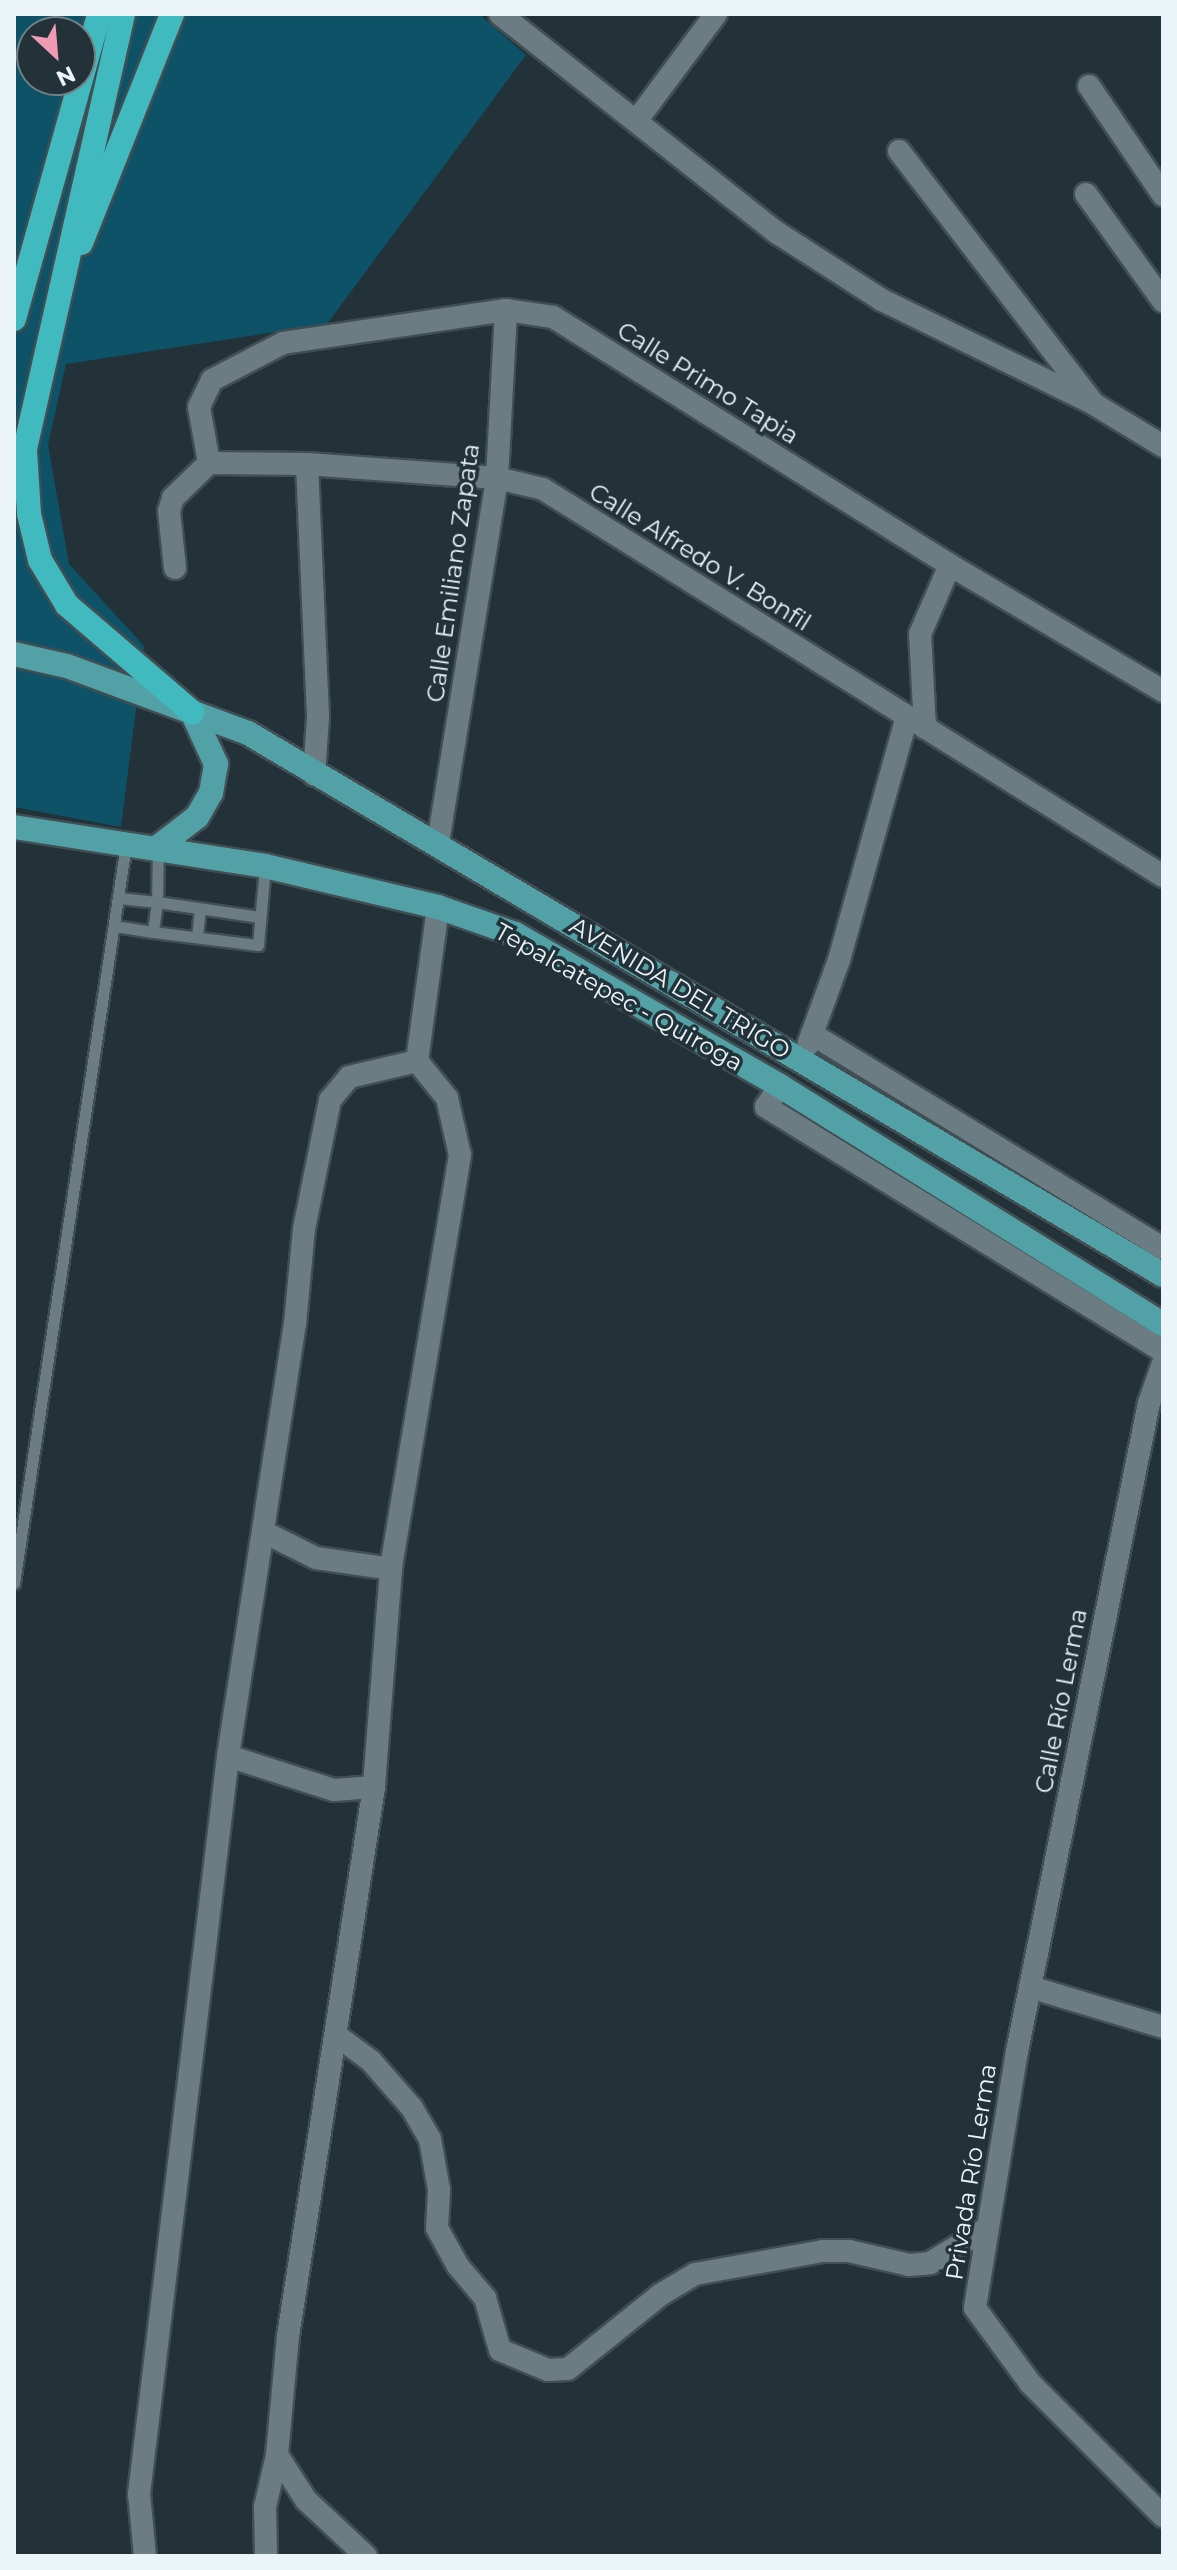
<!DOCTYPE html>
<html>
<head>
<meta charset="utf-8">
<style>
	body { margin:0 }
	#map { position:relative; width:1177px; height:2570px; overflow:hidden; background:#223238; font-family:Montserrat,sans-serif }
	div>[style] { position:absolute }
	.green>* { inset:0; background:#0e5268 }
	.roads { filter:drop-shadow(2px 0 #414e53) drop-shadow(-2px 0 #414e53) drop-shadow(0 2px #414e53) drop-shadow(0 -2px #414e53) }
	.lane>* { height:11px; margin:-5.5px; padding:0 5.5px; transform-origin:5.5px; border-radius:5.5px; background:#6b7c83 }
	.street>* { height:22px; margin:-11px; padding:0 11px; transform-origin:11px; border-radius:11px; background:#6b7c83 }
	.primary>* { height:24px; margin:-12px; padding:0 12px; transform-origin:12px; border-radius:12px; background:#51a1a7 }
	.highway>* { height:24px; margin:-12px; padding:0 12px; transform-origin:12px; border-radius:12px; background:#40babf }
	span { translate:-50% -50%; white-space:nowrap; text-align:center; line-height:1.15; -webkit-text-stroke:7px #223238; paint-order:stroke }
	.street-label { font-size:24px; color:#ebf4f9 }
	.frame { position:absolute; inset:0; border:16px solid #ebf4f9; pointer-events:none }
	.north { position:absolute; left:16px; top:16px; width:80px; height:80px; box-sizing:border-box; background:#223238; border:2px solid #728085; border-radius:50%; rotate:154deg; font-size:22px; font-weight:700; line-height:32px; text-align:center; color:#ebf4f9 }
	.north::after { content:''; display:block; margin:auto; width:28px; height:36px; background:#f19ab4; clip-path:polygon(50% 0,100% 100%,50% 72%,0 100%) }
</style>
</head>
<body>
<div id="map">
	<div class="green">
		<div style="clip-path:polygon(evenodd,14px 14px,479px 14px,526px 55px,327px 324px,66px 364px,48px 445px,69px 564px,144px 646px,121px 827px,14px 807px,14px 14px,32px 32px,80px 32px,80px 80px,32px 80px,32px 32px)"></div>
	</div>
	<div class="roads">
		<div class="lane">
			<div style="left:158px;top:847px;width:55px;rotate:91deg"></div>
			<div style="left:157px;top:902px;width:104px;rotate:8.3deg"></div>
			<div style="left:119px;top:898px;width:38px;rotate:6deg"></div>
			<div style="left:157px;top:902px;width:30px;rotate:98deg"></div>
			<div style="left:153px;top:932px;width:106px;rotate:7.1deg"></div>
			<div style="left:258px;top:945px;width:79px;rotate:-84.9deg"></div>
			<div style="left:115px;top:926px;width:38px;rotate:9deg"></div>
			<div style="left:197px;top:937px;width:28px;rotate:-84deg"></div>
			<div style="left:14px;top:1583px;width:747px;rotate:-81.38deg"></div>
		</div>
		<div class="street">
			<div style="left:500px;top:14px;width:355px;rotate:38.3deg"></div>
			<div style="left:779px;top:234px;width:122px;rotate:32.7deg"></div>
			<div style="left:882px;top:300px;width:236px;rotate:26.1deg"></div>
			<div style="left:1094px;top:404px;width:81px;rotate:31.3deg"></div>
			<div style="left:1089px;top:86px;width:132px;rotate:55.8deg"></div>
			<div style="left:637px;top:120px;width:132px;rotate:-53.3deg"></div>
			<div style="left:899px;top:151px;width:314px;rotate:52.4deg"></div>
			<div style="left:1086px;top:194px;width:132px;rotate:54.3deg"></div>
			<div style="left:307px;top:464px;width:253px;rotate:87.5deg"></div>
			<div style="left:318px;top:717px;width:58px;rotate:93.9deg"></div>
			<div style="left:175px;top:568px;width:57px;rotate:-96deg"></div>
			<div style="left:169px;top:511px;width:14px;rotate:-73deg"></div>
			<div style="left:173px;top:498px;width:50px;rotate:-44.2deg"></div>
			<div style="left:1163px;top:691px;width:247px;rotate:-149.4deg"></div>
			<div style="left:950px;top:565px;width:468px;rotate:-148deg"></div>
			<div style="left:553px;top:317px;width:48px;rotate:-171.5deg"></div>
			<div style="left:506px;top:310px;width:225px;rotate:171.6deg"></div>
			<div style="left:283px;top:343px;width:80px;rotate:152.5deg"></div>
			<div style="left:212px;top:380px;width:30px;rotate:116deg"></div>
			<div style="left:199px;top:407px;width:57px;rotate:79.9deg"></div>
			<div style="left:209px;top:463px;width:98px;rotate:0.6deg"></div>
			<div style="left:307px;top:464px;width:191px;rotate:4.2deg"></div>
			<div style="left:497px;top:478px;width:47px;rotate:13.4deg"></div>
			<div style="left:543px;top:489px;width:731px;rotate:31.97deg"></div>
			<div style="left:925px;top:728px;width:94px;rotate:-93deg"></div>
			<div style="left:920px;top:634px;width:75px;rotate:-66.5deg"></div>
			<div style="left:438px;top:843px;width:370px;rotate:-80.8deg"></div>
			<div style="left:497px;top:478px;width:168px;rotate:-86.9deg"></div>
			<div style="left:812px;top:1034px;width:411px;rotate:31.4deg"></div>
			<div style="left:808px;top:1045px;width:90px;rotate:-70deg"></div>
			<div style="left:839px;top:960px;width:252px;rotate:-74.4deg"></div>
			<div style="left:417px;top:1061px;width:155px;rotate:-82.2deg"></div>
			<div style="left:780px;top:1086px;width:25px;rotate:124deg"></div>
			<div style="left:766px;top:1107px;width:466px;rotate:31.6deg"></div>
			<div style="left:1163px;top:1363px;width:42px;rotate:109.3deg"></div>
			<div style="left:1149px;top:1403px;width:661px;rotate:101.51deg"></div>
			<div style="left:1017px;top:2051px;width:260px;rotate:99.3deg"></div>
			<div style="left:975px;top:2308px;width:93px;rotate:53.7deg"></div>
			<div style="left:1030px;top:2383px;width:188px;rotate:45deg"></div>
			<div style="left:264px;top:1532px;width:58px;rotate:26.6deg"></div>
			<div style="left:316px;top:1558px;width:76px;rotate:8.3deg"></div>
			<div style="left:228px;top:1756px;width:111px;rotate:17.8deg"></div>
			<div style="left:334px;top:1790px;width:40px;rotate:-4.3deg"></div>
			<div style="left:1030px;top:1987px;width:139px;rotate:16.7deg"></div>
			<div style="left:336px;top:2035px;width:44px;rotate:36.6deg"></div>
			<div style="left:371px;top:2061px;width:62px;rotate:48.9deg"></div>
			<div style="left:412px;top:2108px;width:36px;rotate:60deg"></div>
			<div style="left:430px;top:2139px;width:52px;rotate:80deg"></div>
			<div style="left:439px;top:2190px;width:38px;rotate:93deg"></div>
			<div style="left:437px;top:2228px;width:43px;rotate:61.1deg"></div>
			<div style="left:458px;top:2266px;width:42px;rotate:49.8deg"></div>
			<div style="left:485px;top:2298px;width:54px;rotate:73.9deg"></div>
			<div style="left:500px;top:2350px;width:52px;rotate:22.6deg"></div>
			<div style="left:548px;top:2370px;width:20px;rotate:-3deg"></div>
			<div style="left:568px;top:2369px;width:118px;rotate:-38.8deg"></div>
			<div style="left:660px;top:2295px;width:41px;rotate:-31deg"></div>
			<div style="left:695px;top:2274px;width:130px;rotate:-10.2deg"></div>
			<div style="left:823px;top:2251px;width:26px"></div>
			<div style="left:849px;top:2251px;width:62px;rotate:13.1deg"></div>
			<div style="left:909px;top:2265px;width:21px;rotate:-5deg"></div>
			<div style="left:930px;top:2263px;width:66px;rotate:-31.3deg"></div>
			<div style="left:277px;top:2455px;width:54px;rotate:57.2deg"></div>
			<div style="left:306px;top:2500px;width:82px;rotate:43deg"></div>
			<div style="left:145px;top:2556px;width:62px;rotate:-95.5deg"></div>
			<div style="left:139px;top:2494px;width:743px;rotate:-83.12deg"></div>
			<div style="left:228px;top:1756px;width:437px;rotate:-81.2deg"></div>
			<div style="left:295px;top:1324px;width:95px;rotate:-84.6deg"></div>
			<div style="left:304px;top:1229px;width:132px;rotate:-78.6deg"></div>
			<div style="left:330px;top:1100px;width:30px;rotate:-50deg"></div>
			<div style="left:349px;top:1077px;width:70px;rotate:-13.2deg"></div>
			<div style="left:417px;top:1061px;width:48px;rotate:51deg"></div>
			<div style="left:447px;top:1098px;width:58px;rotate:77.2deg"></div>
			<div style="left:460px;top:1155px;width:420px;rotate:99.5deg"></div>
			<div style="left:391px;top:1569px;width:219px;rotate:94.5deg"></div>
			<div style="left:374px;top:1787px;width:556px;rotate:98.9deg"></div>
			<div style="left:288px;top:2336px;width:120px;rotate:95.3deg"></div>
			<div style="left:277px;top:2455px;width:53px;rotate:103deg"></div>
			<div style="left:265px;top:2507px;width:49px;rotate:88.8deg"></div>
		</div>
		<div class="primary">
			<div style="left:14px;top:654px;width:54px;rotate:12.8deg"></div>
			<div style="left:67px;top:666px;width:193px;rotate:20.3deg"></div>
			<div style="left:248px;top:733px;width:1063px;rotate:30.64deg"></div>
			<div style="left:14px;top:827px;width:254px;rotate:8.8deg"></div>
			<div style="left:265px;top:866px;width:178px;rotate:13.3deg"></div>
			<div style="left:438px;top:907px;width:82px;rotate:19.3deg"></div>
			<div style="left:515px;top:934px;width:305px;rotate:29.8deg"></div>
			<div style="left:780px;top:1086px;width:451px;rotate:31.9deg"></div>
			<div style="left:158px;top:847px;width:49px;rotate:-37.6deg"></div>
			<div style="left:197px;top:817px;width:28px;rotate:-60deg"></div>
			<div style="left:211px;top:793px;width:29px;rotate:-80deg"></div>
			<div style="left:216px;top:764px;width:57px;rotate:-114.8deg"></div>
		</div>
		<div class="highway">
			<div style="left:123px;top:14px;width:447px;rotate:102.7deg"></div>
			<div style="left:25px;top:450px;width:64px;rotate:86.4deg"></div>
			<div style="left:29px;top:514px;width:47px;rotate:76.6deg"></div>
			<div style="left:40px;top:560px;width:52px;rotate:59deg"></div>
			<div style="left:67px;top:605px;width:165px;rotate:40.6deg"></div>
			<div style="left:81px;top:243px;width:246px;rotate:-68.3deg"></div>
			<div style="left:14px;top:319px;width:317px;rotate:-74.4deg"></div>
		</div>
	</div>
	<div class="street-label">
		<span style="left:708px;top:383px;rotate:32deg">Calle Primo Tapia</span>
		<span style="left:700px;top:557px;rotate:32deg">Calle Alfredo V. Bonfil</span>
		<span style="left:453px;top:573px;rotate:-82deg">Calle Emiliano Zapata</span>
		<span style="left:680px;top:988px;rotate:31deg">AVENIDA DEL TRIGO</span>
		<span style="left:619px;top:997px;rotate:29deg">Tepalcatepec - Quiroga</span>
		<span style="left:1061px;top:1701px;rotate:-79deg">Calle Río Lerma</span>
		<span style="left:971px;top:2172px;rotate:-81deg">Privada Río Lerma</span>
	</div>
	<div class="frame"></div>
	<div class="north">N</div>
</div>
</body>
</html>
